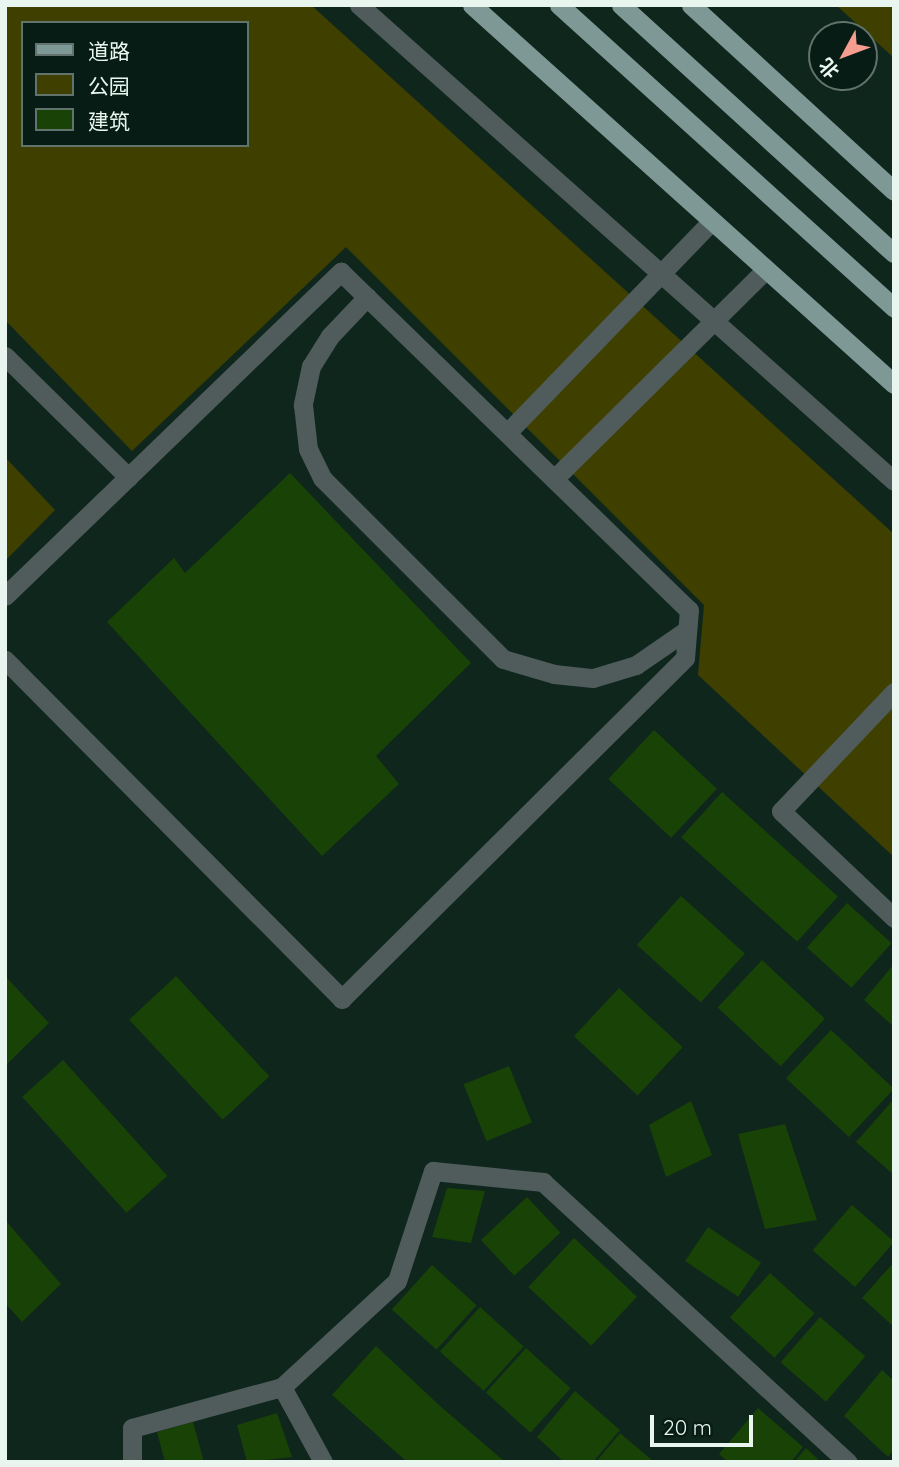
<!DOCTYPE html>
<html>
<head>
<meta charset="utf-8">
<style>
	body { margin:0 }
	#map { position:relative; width:899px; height:1467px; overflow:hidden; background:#0f261d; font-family:Quicksand,"Noto Sans SC",sans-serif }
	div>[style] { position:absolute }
	.green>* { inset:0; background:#3f4000 }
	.building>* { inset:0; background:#194206; transform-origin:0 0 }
	.service>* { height:19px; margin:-9.5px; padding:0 9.5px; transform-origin:9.5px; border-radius:9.5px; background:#505c5b }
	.primary>* { height:19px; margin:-9.5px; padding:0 9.5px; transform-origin:9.5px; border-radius:9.5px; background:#7e9896 }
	span { translate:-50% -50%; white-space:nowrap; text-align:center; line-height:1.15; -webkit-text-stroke:5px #061c14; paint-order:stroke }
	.frame { position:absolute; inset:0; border:7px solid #e9f6f0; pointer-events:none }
	.legend { position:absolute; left:21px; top:21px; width:228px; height:126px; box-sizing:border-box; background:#061c14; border:2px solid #61736c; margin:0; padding:9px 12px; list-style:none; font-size:21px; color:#e9f6f0 }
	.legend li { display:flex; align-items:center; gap:14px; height:35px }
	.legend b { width:35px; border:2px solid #61736c }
	.north { position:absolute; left:808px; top:21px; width:70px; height:70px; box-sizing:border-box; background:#061c14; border:2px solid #61736c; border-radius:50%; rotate:229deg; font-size:19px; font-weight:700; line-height:28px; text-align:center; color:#e9f6f0 }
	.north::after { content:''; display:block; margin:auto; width:24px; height:32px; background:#f59d8f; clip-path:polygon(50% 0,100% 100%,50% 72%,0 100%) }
	.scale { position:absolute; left:650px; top:1415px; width:103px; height:32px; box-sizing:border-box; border:4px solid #e9f6f0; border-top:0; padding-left:9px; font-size:21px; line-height:24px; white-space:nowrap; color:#e9f6f0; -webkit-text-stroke:5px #061c14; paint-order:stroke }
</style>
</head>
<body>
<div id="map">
	<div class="green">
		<div style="clip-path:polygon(evenodd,5px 5px,311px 5px,894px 534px,894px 857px,698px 675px,704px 605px,346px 247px,132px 451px,5px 320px,5px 5px,23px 23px,247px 23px,247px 145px,23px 145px,23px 23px)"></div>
		<div style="clip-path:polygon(836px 5px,894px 5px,894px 58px)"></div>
		<div style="clip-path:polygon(5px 457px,55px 510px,5px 561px)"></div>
	</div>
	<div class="building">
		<div style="clip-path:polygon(290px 473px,471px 663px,376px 756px,399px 784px,322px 856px,107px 622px,174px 558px,185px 573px)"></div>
		<div style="left:654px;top:730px;width:86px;height:67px;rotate:43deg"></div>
		<div style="left:722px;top:792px;width:156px;height:61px;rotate:42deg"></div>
		<div style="left:681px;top:896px;width:86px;height:66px;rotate:42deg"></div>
		<div style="left:847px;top:903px;width:60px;height:60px;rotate:42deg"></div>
		<div style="left:762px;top:960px;width:86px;height:65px;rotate:43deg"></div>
		<div style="clip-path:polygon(894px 964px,894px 1027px,864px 1000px)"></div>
		<div style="clip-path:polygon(5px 976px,49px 1023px,5px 1066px)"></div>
		<div style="left:176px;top:976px;width:137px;height:64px;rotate:47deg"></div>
		<div style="left:619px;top:988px;width:87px;height:66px;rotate:43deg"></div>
		<div style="left:831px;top:1030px;width:86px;height:66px;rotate:43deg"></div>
		<div style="left:63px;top:1060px;width:156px;height:55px;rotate:48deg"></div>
		<div style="left:509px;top:1066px;width:61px;height:49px;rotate:68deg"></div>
		<div style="clip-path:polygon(894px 1099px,894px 1175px,856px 1142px)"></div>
		<div style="clip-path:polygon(691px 1101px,712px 1155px,666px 1177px,649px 1125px)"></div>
		<div style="clip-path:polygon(785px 1124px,817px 1220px,765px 1229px,738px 1134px)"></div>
		<div style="clip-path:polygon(447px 1188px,485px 1191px,471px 1243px,432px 1237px)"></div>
		<div style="left:527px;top:1197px;width:49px;height:63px;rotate:47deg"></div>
		<div style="left:852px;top:1205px;width:56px;height:60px;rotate:41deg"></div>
		<div style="clip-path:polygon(5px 1220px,61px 1284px,22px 1322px,5px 1303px)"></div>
		<div style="left:708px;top:1227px;width:64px;height:41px;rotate:34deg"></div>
		<div style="left:574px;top:1238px;width:86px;height:67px;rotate:43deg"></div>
		<div style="clip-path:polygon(894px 1262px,894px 1327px,862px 1298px)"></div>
		<div style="left:432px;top:1265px;width:60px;height:60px;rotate:42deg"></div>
		<div style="left:770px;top:1273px;width:60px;height:60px;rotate:42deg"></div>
		<div style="left:480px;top:1307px;width:59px;height:60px;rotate:42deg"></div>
		<div style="left:820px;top:1317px;width:60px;height:60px;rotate:41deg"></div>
		<div style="clip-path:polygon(376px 1346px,439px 1405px,505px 1462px,407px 1462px,332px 1395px)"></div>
		<div style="left:526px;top:1348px;width:60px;height:60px;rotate:42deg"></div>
		<div style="clip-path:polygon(882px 1370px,894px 1381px,894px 1450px,888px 1457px,844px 1416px)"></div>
		<div style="clip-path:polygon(575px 1391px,620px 1430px,593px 1462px,564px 1462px,537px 1437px)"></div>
		<div style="clip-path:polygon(758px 1408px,803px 1447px,791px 1462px,728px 1462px,719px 1454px)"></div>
		<div style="clip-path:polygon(277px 1413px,292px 1457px,247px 1462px,237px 1425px)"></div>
		<div style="clip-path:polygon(193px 1422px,204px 1462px,165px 1462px,157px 1432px)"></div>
		<div style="clip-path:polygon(620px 1433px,654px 1462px,596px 1462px)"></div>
		<div style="clip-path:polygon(806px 1448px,821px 1462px,794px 1462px)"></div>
	</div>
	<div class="service">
		<div style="left:359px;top:5px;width:716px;rotate:41.66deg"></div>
		<div style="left:367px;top:297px;width:54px;rotate:133.5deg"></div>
		<div style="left:330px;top:336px;width:36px;rotate:122deg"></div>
		<div style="left:311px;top:366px;width:40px;rotate:102deg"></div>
		<div style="left:303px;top:405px;width:44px;rotate:83.5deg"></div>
		<div style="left:308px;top:449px;width:32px;rotate:64deg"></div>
		<div style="left:322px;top:478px;width:256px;rotate:45deg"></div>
		<div style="left:503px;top:659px;width:53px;rotate:16.4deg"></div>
		<div style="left:554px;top:674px;width:39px;rotate:6deg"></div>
		<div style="left:593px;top:678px;width:45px;rotate:-16.8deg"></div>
		<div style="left:636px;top:665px;width:62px;rotate:-34.5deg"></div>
		<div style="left:5px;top:356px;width:173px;rotate:44.5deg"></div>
		<div style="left:507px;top:433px;width:295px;rotate:-46deg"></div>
		<div style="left:554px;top:479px;width:298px;rotate:-44.7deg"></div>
		<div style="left:5px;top:596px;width:467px;rotate:-44deg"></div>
		<div style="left:341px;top:272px;width:485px;rotate:44.2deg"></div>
		<div style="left:689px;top:610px;width:48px;rotate:94.8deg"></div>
		<div style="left:685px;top:658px;width:484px;rotate:135.2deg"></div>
		<div style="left:342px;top:999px;width:478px;rotate:-134.8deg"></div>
		<div style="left:894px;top:692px;width:164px;rotate:133.5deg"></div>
		<div style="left:781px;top:811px;width:156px;rotate:43.4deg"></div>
		<div style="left:282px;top:1387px;width:85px;rotate:61.3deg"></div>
		<div style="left:132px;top:1462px;width:34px;rotate:-90deg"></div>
		<div style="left:132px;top:1428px;width:156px;rotate:-15.3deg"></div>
		<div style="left:282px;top:1387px;width:156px;rotate:-42.7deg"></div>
		<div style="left:397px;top:1281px;width:116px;rotate:-71.9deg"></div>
		<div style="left:433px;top:1171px;width:111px;rotate:5.7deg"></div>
		<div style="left:543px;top:1182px;width:414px;rotate:42.6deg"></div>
	</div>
	<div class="primary">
		<div style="left:472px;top:5px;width:567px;rotate:41.93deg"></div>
		<div style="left:559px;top:5px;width:452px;rotate:42.1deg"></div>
		<div style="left:621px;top:5px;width:369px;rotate:42.3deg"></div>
		<div style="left:691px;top:5px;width:275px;rotate:42.5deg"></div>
	</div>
	<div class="frame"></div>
	<ul class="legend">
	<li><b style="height:9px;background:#7e9896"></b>道路</li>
	<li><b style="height:19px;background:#3f4000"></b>公园</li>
	<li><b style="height:19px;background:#194206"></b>建筑</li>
	</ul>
	<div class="north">北</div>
	<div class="scale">20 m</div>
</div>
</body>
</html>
